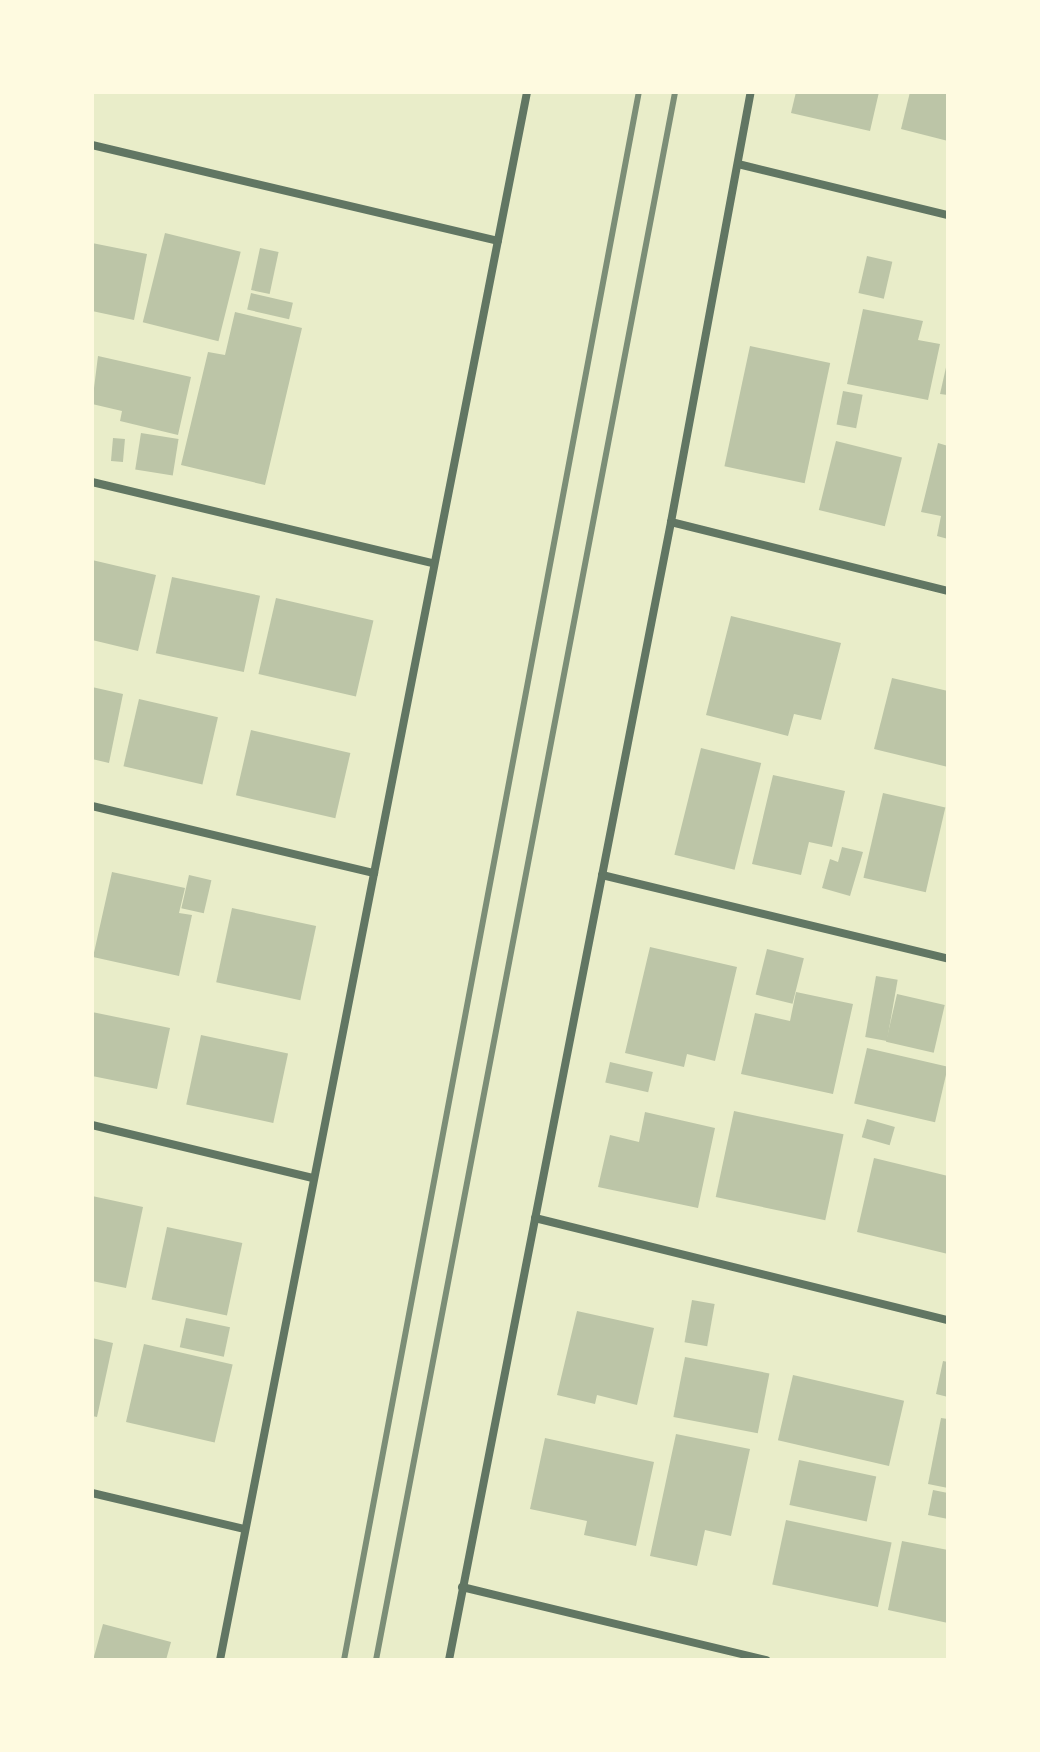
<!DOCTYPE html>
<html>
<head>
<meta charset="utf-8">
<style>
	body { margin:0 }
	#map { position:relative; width:1040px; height:1752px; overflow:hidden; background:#e9edc9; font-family:"Open Sans",sans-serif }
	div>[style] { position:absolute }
	.building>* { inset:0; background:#bcc5a7; transform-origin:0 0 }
	.minor>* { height:8px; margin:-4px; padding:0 4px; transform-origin:4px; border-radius:4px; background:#617663 }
	.rail>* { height:6px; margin:-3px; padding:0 3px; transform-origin:3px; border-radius:3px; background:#7c8e77 }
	span { translate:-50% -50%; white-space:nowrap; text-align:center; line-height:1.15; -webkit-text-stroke:6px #fefae0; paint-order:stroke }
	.frame { position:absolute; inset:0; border:94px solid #fefae0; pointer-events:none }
</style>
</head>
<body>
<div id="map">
	<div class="building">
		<div style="clip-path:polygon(796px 92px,879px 92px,870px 131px,791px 113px)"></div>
		<div style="clip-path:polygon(910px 92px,948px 92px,948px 141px,901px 129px)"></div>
		<div style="left:165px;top:233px;width:78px;height:92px;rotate:14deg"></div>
		<div style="clip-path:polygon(92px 243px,147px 254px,134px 320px,92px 311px)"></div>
		<div style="left:260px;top:248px;width:19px;height:43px;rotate:12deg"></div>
		<div style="left:867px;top:256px;width:26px;height:38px;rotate:13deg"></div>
		<div style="left:251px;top:293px;width:43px;height:17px;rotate:13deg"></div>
		<div style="clip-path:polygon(863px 309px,923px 321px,918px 340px,940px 344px,928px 400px,847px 384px)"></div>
		<div style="clip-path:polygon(235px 312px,302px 328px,265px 485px,181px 465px,208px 352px,225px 355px)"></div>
		<div style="left:750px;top:346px;width:82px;height:123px;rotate:12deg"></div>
		<div style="clip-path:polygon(98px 356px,191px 377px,178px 435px,120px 421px,122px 411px,92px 404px)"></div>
		<div style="clip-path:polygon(947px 363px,948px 363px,948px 395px,940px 394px)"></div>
		<div style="left:843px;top:391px;width:20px;height:34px;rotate:11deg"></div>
		<div style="left:141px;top:433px;width:38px;height:37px;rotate:9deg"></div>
		<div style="left:113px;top:438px;width:12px;height:23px;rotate:5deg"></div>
		<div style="left:836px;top:441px;width:68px;height:71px;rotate:14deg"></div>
		<div style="clip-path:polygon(938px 443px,948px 446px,948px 539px,937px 536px,941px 516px,921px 512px)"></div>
		<div style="clip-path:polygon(92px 560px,156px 575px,138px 651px,92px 640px)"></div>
		<div style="left:172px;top:577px;width:90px;height:78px;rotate:12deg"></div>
		<div style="left:276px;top:598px;width:100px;height:78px;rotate:13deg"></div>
		<div style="clip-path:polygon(731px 616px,841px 643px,821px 720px,794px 714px,788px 736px,706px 715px)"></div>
		<div style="clip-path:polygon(892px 678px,948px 691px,948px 767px,874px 749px)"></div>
		<div style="clip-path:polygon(92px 687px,123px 694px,109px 763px,92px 759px)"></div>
		<div style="left:139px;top:699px;width:81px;height:69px;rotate:13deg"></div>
		<div style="left:251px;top:730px;width:102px;height:67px;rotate:13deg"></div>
		<div style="left:701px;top:748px;width:62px;height:110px;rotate:14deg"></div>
		<div style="clip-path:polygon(773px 775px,845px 791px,832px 847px,809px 842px,801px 875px,752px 864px)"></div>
		<div style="left:883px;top:793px;width:64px;height:87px;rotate:13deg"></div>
		<div style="clip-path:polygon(842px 847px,863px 852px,850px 896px,822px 888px,830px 859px,838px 862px)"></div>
		<div style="clip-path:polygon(112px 872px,185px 888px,179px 913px,192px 915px,179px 976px,93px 957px)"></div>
		<div style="left:189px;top:875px;width:23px;height:34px;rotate:13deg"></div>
		<div style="left:232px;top:908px;width:86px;height:76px;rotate:12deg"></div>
		<div style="clip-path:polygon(650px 947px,737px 967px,715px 1061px,687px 1054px,684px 1067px,625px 1053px)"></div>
		<div style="left:767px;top:949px;width:38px;height:47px;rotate:14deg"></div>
		<div style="left:876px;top:976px;width:22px;height:62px;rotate:10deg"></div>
		<div style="clip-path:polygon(796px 992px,853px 1004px,833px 1094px,741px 1074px,755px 1013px,790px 1021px)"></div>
		<div style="left:897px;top:994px;width:49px;height:49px;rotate:13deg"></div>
		<div style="clip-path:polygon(92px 1012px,170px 1028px,157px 1089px,92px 1076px)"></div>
		<div style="left:201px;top:1035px;width:89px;height:71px;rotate:12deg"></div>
		<div style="left:867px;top:1048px;width:83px;height:57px;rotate:13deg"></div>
		<div style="left:610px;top:1062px;width:44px;height:21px;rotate:13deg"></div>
		<div style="left:734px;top:1111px;width:112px;height:88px;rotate:12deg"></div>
		<div style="clip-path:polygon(645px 1112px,715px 1128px,698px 1208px,598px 1187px,610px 1135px,639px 1142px)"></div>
		<div style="left:867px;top:1119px;width:29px;height:19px;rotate:16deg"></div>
		<div style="clip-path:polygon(874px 1158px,948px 1176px,948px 1254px,857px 1232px)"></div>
		<div style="clip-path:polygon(92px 1196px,143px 1207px,126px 1288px,92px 1281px)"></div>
		<div style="left:167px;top:1227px;width:77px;height:74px;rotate:12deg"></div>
		<div style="left:692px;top:1300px;width:23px;height:43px;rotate:10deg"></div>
		<div style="clip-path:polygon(577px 1311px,654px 1328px,637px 1405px,597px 1395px,595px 1404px,557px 1395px)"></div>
		<div style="left:186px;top:1318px;width:45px;height:30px;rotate:12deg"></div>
		<div style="clip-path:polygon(92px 1338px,113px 1343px,97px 1417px,92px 1416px)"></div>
		<div style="left:144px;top:1344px;width:91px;height:80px;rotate:13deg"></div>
		<div style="left:685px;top:1357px;width:86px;height:61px;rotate:11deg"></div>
		<div style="clip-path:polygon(943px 1361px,948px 1362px,948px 1397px,936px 1394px)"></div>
		<div style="left:793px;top:1375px;width:114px;height:67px;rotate:13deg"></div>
		<div style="clip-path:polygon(941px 1418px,948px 1419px,948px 1488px,928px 1484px)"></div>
		<div style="clip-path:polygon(676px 1434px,750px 1449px,731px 1536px,705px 1530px,697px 1566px,650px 1556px)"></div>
		<div style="clip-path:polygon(545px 1438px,654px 1462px,636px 1546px,584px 1535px,587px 1521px,530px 1509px)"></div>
		<div style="left:799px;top:1460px;width:79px;height:46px;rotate:12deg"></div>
		<div style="clip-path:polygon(933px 1490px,948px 1493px,948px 1519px,928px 1515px)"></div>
		<div style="left:786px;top:1520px;width:108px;height:66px;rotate:12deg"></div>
		<div style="clip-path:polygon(902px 1541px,948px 1550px,948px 1623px,888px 1610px)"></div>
		<div style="clip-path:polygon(103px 1624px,171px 1642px,166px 1660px,93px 1660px)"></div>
	</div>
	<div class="minor">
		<div style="left:92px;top:145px;width:417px;rotate:13.3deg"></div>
		<div style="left:738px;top:164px;width:216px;rotate:13.7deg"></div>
		<div style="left:92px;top:482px;width:350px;rotate:13.4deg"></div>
		<div style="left:671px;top:522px;width:285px;rotate:14deg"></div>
		<div style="left:92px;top:806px;width:290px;rotate:13.4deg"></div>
		<div style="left:602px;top:875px;width:356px;rotate:13.6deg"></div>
		<div style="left:92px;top:1125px;width:227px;rotate:13.5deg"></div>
		<div style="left:535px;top:1218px;width:425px;rotate:13.9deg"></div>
		<div style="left:92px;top:1493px;width:156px;rotate:13.3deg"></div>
		<div style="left:462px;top:1587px;width:313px;rotate:13.5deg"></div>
		<div style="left:220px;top:1660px;width:1598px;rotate:-78.92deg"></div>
		<div style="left:449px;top:1660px;width:1159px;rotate:-78.96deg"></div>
		<div style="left:671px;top:522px;width:437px;rotate:-79.5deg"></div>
	</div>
	<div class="rail">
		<div style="left:344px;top:1660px;width:1596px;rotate:-79.35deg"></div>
		<div style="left:376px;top:1660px;width:1596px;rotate:-79.2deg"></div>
	</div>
	<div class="frame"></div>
</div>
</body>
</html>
